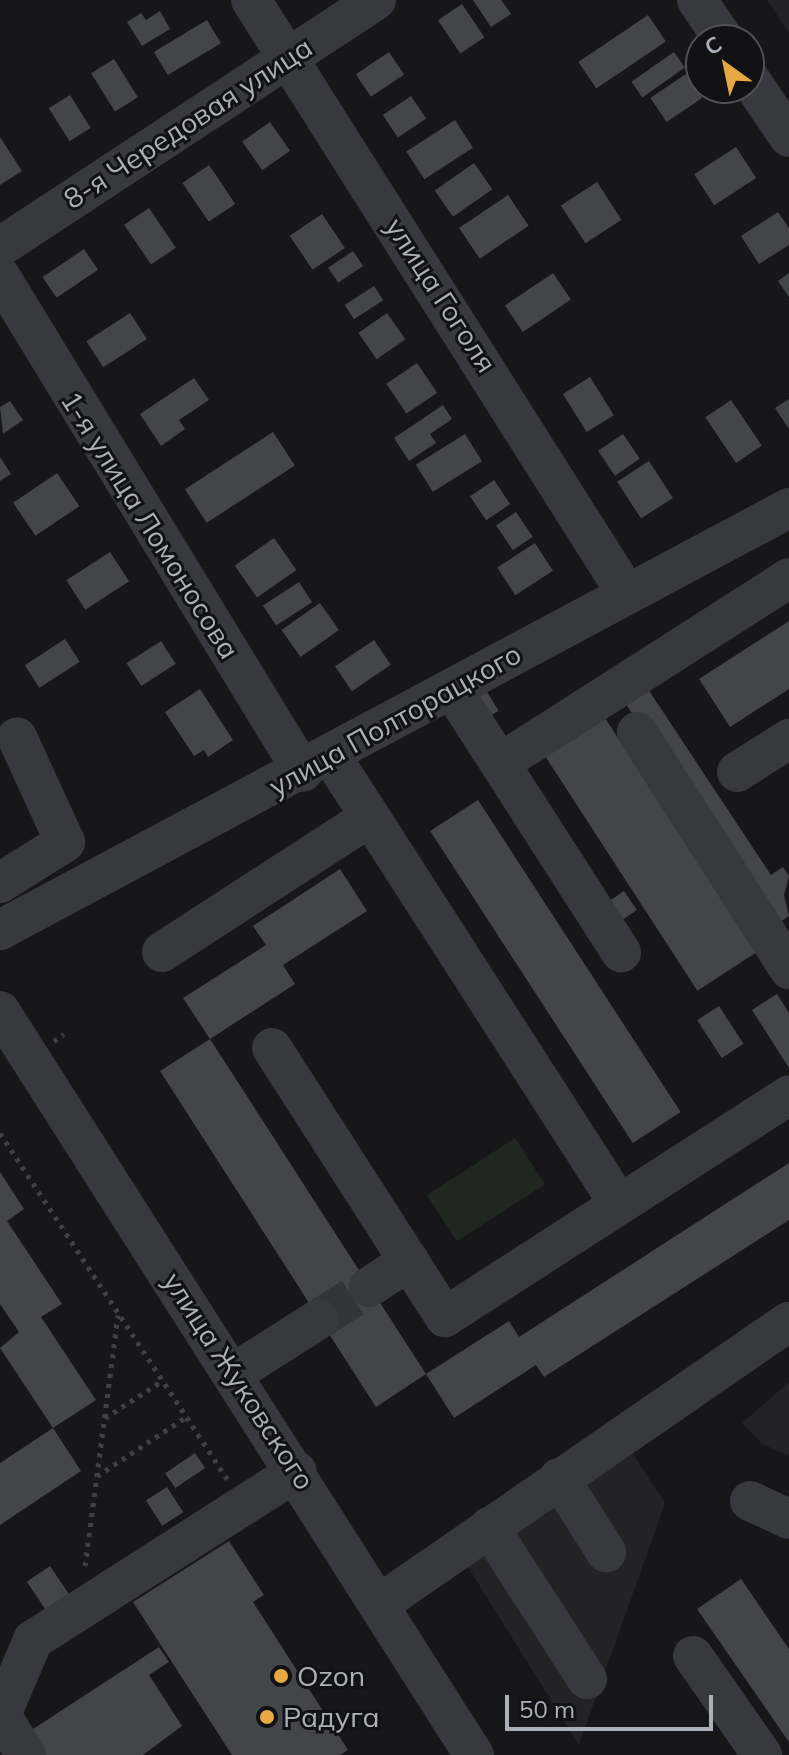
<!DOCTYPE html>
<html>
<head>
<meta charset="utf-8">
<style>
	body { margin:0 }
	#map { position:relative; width:789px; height:1755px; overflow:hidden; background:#171719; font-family:Mulish,sans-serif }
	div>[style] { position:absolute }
	.built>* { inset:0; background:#232326 }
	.green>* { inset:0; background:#1f2720; transform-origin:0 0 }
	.building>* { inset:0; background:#444549; transform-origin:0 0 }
	.minor-tunnel>* { height:40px; margin-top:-20px; transform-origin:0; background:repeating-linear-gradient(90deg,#343539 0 40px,transparent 0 60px) }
	.path>* { height:5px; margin-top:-2.5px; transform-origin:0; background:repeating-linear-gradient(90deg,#3e4045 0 4px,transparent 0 10px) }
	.minor>* { height:40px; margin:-20px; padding:0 20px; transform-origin:20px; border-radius:20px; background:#38393e }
	.dots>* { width:22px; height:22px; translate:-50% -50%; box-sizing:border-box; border:4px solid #121214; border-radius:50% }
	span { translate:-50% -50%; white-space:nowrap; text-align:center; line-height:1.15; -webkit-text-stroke:6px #121214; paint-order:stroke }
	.street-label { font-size:28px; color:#aaafb8 }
	.poi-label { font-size:28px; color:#aaafb8 }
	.left { translate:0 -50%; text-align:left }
	.north { position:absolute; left:685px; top:24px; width:80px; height:80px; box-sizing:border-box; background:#121214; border:2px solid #4f5156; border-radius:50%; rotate:327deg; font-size:22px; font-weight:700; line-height:32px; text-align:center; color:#aaafb8 }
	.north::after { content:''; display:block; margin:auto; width:28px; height:36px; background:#e7a841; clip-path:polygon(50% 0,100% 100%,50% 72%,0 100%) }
	.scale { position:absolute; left:505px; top:1695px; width:208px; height:36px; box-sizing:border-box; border:4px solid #aaafb8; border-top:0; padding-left:10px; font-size:24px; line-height:28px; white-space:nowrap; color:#aaafb8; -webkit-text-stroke:6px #121214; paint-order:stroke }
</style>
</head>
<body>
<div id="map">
	<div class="built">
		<div style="clip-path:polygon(767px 0,789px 0,789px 33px)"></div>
		<div style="clip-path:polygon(789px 1382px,789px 1456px,762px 1444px,742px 1423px)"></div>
		<div style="clip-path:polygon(631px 1451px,665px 1503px,579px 1745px,466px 1564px)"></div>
	</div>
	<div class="green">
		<div style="left:515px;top:1138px;width:55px;height:105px;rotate:57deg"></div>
	</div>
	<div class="building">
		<div style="clip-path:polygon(473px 0,501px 0,511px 14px,491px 27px)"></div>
		<div style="left:462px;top:4px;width:40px;height:29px;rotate:56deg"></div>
		<div style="clip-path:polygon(160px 11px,170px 29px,142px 46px,127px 22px,141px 13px,146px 20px)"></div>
		<div style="left:648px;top:15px;width:32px;height:84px;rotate:56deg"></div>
		<div style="left:207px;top:20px;width:27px;height:62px;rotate:59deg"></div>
		<div style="left:389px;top:52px;width:27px;height:40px;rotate:56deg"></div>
		<div style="left:674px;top:52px;width:19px;height:52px;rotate:55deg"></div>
		<div style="left:114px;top:59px;width:45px;height:27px;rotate:58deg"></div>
		<div style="left:686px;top:74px;width:29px;height:43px;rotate:56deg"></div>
		<div style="left:70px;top:95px;width:39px;height:25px;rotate:58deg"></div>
		<div style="left:411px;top:96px;width:27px;height:34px;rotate:56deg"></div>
		<div style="left:455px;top:120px;width:33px;height:58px;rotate:57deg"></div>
		<div style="left:270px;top:122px;width:35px;height:34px;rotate:55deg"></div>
		<div style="clip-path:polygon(0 137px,22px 171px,0 185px)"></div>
		<div style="left:736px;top:147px;width:37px;height:50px;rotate:57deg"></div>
		<div style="left:474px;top:163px;width:32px;height:48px;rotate:55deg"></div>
		<div style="left:209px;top:165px;width:47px;height:32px;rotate:56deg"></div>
		<div style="left:597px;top:182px;width:45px;height:43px;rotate:57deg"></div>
		<div style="left:508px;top:195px;width:37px;height:59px;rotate:56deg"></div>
		<div style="left:149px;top:208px;width:48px;height:30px;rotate:56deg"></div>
		<div style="clip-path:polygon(778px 212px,789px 228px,789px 245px,759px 264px,741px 236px)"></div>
		<div style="left:322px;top:214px;width:41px;height:39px;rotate:56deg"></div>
		<div style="left:84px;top:249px;width:25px;height:50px;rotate:56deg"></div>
		<div style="left:353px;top:251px;width:18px;height:30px;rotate:56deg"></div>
		<div style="left:553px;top:273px;width:32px;height:58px;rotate:56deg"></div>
		<div style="clip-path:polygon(789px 273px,789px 297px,778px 281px)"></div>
		<div style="left:374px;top:286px;width:17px;height:35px;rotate:57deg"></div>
		<div style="left:130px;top:313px;width:31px;height:52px;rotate:57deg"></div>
		<div style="left:387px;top:313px;width:32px;height:35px;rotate:55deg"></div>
		<div style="left:417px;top:363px;width:36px;height:37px;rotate:56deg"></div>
		<div style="left:590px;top:377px;width:45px;height:32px;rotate:58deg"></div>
		<div style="clip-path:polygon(194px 378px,209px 400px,179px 420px,185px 429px,161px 446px,140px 414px)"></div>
		<div style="clip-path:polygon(789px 399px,789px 429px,775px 408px)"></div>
		<div style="left:731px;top:400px;width:55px;height:31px;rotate:56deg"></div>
		<div style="clip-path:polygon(10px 401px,23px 420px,3px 434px,0 407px)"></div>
		<div style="clip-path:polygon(443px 405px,452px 419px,430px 434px,436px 443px,409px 461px,394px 438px)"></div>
		<div style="left:273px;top:432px;width:40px;height:105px;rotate:57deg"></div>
		<div style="left:465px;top:434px;width:32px;height:58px;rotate:58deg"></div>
		<div style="left:623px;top:434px;width:30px;height:30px;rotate:56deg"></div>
		<div style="clip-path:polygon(0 457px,11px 474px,0 481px)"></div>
		<div style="left:649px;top:461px;width:44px;height:38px;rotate:57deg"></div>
		<div style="left:57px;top:473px;width:40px;height:53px;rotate:56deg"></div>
		<div style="left:494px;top:480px;width:29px;height:29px;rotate:56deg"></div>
		<div style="left:516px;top:512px;width:30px;height:24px;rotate:56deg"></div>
		<div style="left:274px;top:538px;width:39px;height:48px;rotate:55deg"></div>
		<div style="left:535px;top:543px;width:33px;height:45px;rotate:57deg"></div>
		<div style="left:110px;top:552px;width:35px;height:52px;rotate:57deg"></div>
		<div style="left:299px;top:582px;width:24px;height:43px;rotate:57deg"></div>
		<div style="left:320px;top:603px;width:33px;height:47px;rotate:55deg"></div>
		<div style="clip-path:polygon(789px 621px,789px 689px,730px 727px,699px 679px)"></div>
		<div style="left:65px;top:639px;width:27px;height:48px;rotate:57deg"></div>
		<div style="left:374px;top:640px;width:30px;height:47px;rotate:56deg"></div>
		<div style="left:161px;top:641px;width:27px;height:41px;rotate:57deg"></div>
		<div style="clip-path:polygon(642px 680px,771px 875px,783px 867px,789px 876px,784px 895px,789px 916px,773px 927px,620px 695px)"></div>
		<div style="clip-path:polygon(200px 689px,233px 740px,208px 757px,204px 750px,194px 756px,165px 712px)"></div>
		<div style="left:487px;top:692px;width:22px;height:13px;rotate:58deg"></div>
		<div style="left:605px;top:718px;width:279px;height:71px;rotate:57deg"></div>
		<div style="left:478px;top:800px;width:372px;height:57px;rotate:57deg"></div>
		<div style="clip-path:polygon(340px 869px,367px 911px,283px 965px,295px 984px,210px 1039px,426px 1374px,376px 1407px,160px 1071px,210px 1039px,183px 998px,266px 945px,253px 926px)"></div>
		<div style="left:624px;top:891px;width:23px;height:31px;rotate:56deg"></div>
		<div style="clip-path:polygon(777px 994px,789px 1013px,789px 1068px,752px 1010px)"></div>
		<div style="left:719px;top:1006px;width:45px;height:26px;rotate:57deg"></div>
		<div style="clip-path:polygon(789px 1163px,789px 1220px,544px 1377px,536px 1365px,454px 1418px,426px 1374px,509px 1321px,519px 1337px)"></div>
		<div style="clip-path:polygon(0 1172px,24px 1209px,7px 1221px,62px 1304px,41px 1317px,96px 1400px,53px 1428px,81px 1471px,0 1525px,0 1463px,53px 1428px,0 1348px,19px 1332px,0 1304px)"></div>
		<div style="left:195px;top:1453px;width:18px;height:36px;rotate:56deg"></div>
		<div style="left:167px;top:1487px;width:30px;height:25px;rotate:57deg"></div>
		<div style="clip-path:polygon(229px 1541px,264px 1595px,253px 1602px,348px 1750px,340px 1755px,232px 1755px,133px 1602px)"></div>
		<div style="left:50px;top:1566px;width:41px;height:28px;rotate:56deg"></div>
		<div style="clip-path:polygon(741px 1579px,789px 1649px,789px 1742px,697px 1609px)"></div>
		<div style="clip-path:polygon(159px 1647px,169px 1662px,149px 1675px,182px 1726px,143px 1755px,45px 1755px,30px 1731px)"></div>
	</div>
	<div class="minor-tunnel">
		<div style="left:319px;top:1319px;width:59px;rotate:-32.6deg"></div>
	</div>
	<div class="path">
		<div style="left:54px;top:1041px;width:12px;rotate:-35deg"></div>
		<div style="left:0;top:1133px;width:415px;rotate:56.7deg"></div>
		<div style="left:105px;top:1418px;width:68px;rotate:-33deg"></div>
		<div style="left:97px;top:1476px;width:107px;rotate:-33.5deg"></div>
		<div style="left:85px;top:1566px;width:253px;rotate:-82.5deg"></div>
	</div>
	<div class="minor">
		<div style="left:251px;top:0;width:703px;rotate:57.67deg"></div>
		<div style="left:697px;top:0;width:48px;rotate:56deg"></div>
		<div style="left:749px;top:78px;width:71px;rotate:55.9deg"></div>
		<div style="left:0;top:247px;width:450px;rotate:-33.3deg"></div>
		<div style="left:0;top:276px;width:581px;rotate:58.58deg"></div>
		<div style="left:452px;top:689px;width:313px;rotate:57.3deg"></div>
		<div style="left:637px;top:732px;width:282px;rotate:57.3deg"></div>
		<div style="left:331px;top:756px;width:533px;rotate:57.26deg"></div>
		<div style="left:500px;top:763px;width:343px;rotate:-32.6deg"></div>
		<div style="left:737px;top:772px;width:62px;rotate:-32.4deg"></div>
		<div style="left:0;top:883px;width:77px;rotate:-32.2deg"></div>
		<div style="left:65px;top:842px;width:115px;rotate:-114.6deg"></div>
		<div style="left:0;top:930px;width:895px;rotate:-28.14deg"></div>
		<div style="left:162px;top:952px;width:248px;rotate:-33deg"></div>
		<div style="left:0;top:1011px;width:882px;rotate:57.5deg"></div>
		<div style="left:272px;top:1048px;width:320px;rotate:57.3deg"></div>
		<div style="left:445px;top:1317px;width:409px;rotate:-32.8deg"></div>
		<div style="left:369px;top:1287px;width:48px;rotate:-33deg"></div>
		<div style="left:234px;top:1373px;width:101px;rotate:-32.4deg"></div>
		<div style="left:559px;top:1478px;width:88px;rotate:57.6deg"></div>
		<div style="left:750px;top:1501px;width:43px;rotate:24.8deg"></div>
		<div style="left:489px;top:1527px;width:181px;rotate:57.2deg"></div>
		<div style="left:381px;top:1603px;width:495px;rotate:-34.6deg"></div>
		<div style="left:693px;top:1656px;width:121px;rotate:55.1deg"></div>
		<div style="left:26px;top:1755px;width:47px;rotate:-122deg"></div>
		<div style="left:1px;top:1715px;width:82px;rotate:-66.9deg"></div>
		<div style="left:33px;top:1640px;width:313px;rotate:-32.6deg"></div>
	</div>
	<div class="dots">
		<div style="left:281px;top:1676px;background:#e7a841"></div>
		<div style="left:267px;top:1717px;background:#e7a841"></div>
	</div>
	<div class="street-label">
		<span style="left:188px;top:123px;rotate:-33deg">8-я Чередовая улица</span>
		<span style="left:441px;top:295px;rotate:57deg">улица Гоголя</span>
		<span style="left:150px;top:525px;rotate:58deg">1-я улица Ломоносова</span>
		<span style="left:395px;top:720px;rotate:-29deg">улица Полторацкого</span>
		<span style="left:239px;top:1381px;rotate:57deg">улица Жуковского</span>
	</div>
	<div class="poi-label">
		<span class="left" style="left:297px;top:1676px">Ozon</span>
		<span class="left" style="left:283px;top:1717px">Радуга</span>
	</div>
	<div class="north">С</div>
	<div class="scale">50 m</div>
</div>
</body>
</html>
